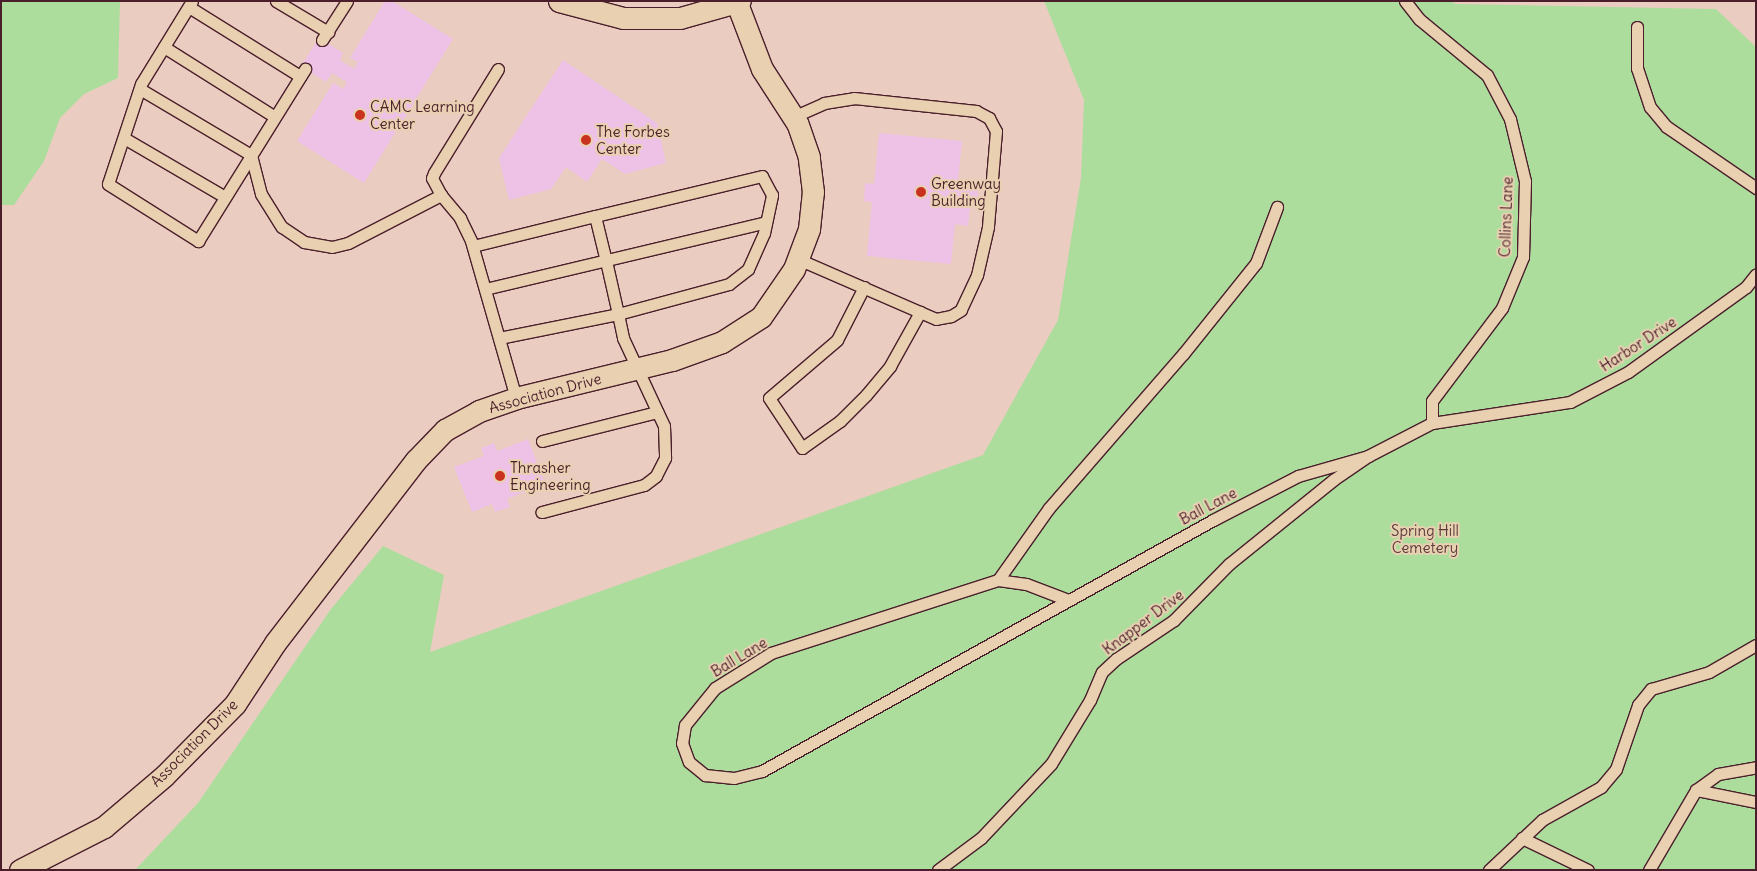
<!DOCTYPE html>
<html>
<head>
<meta charset="utf-8">
<style>
	body { margin:0 }
	#map { position:relative; width:1757px; height:871px; overflow:hidden; background:#eaccc1; font-family:Delius,sans-serif }
	div>[style] { position:absolute }
	.green>* { inset:0; background:#addd9d }
	.building>* { inset:0; background:#eec1e6 }
	.roads { filter:drop-shadow(1px 0 #4a1f2b) drop-shadow(-1px 0 #4a1f2b) drop-shadow(0 1px #4a1f2b) drop-shadow(0 -1px #4a1f2b) }
	.lane>* { height:11px; margin:-5.5px; padding:0 5.5px; transform-origin:5.5px; border-radius:5.5px; background:#e9d0b1 }
	.street>* { height:21px; margin:-10.5px; padding:0 10.5px; transform-origin:10.5px; border-radius:10.5px; background:#e9d0b1 }
	.dots>* { width:14px; height:14px; translate:-50% -50%; box-sizing:border-box; border:2px solid #e9d0b1; border-radius:50% }
	span { translate:-50% -50%; white-space:nowrap; text-align:center; line-height:1.15; -webkit-text-stroke:4px #e9d0b1; paint-order:stroke }
	.poi-label { font-size:15px; color:#4a1f2b }
	.left { translate:0 -50%; text-align:left }
	.street-label { font-size:15px; color:#4a1f2b }
	.park-label { font-size:15px; color:#593c3c }
	.frame { position:absolute; inset:0; border:2px solid #4a1f2b; pointer-events:none }
</style>
</head>
<body>
<div id="map">
	<div class="green">
		<div style="clip-path:polygon(1px 1px,120px 1px,118px 78px,84px 94px,60px 118px,44px 161px,14px 205px,1px 205px)"></div>
		<div style="clip-path:polygon(1044px 1px,1450px 1px,1456px 4px,1716px 9px,1756px 47px,1756px 870px,135px 870px,198px 803px,331px 609px,383px 546px,444px 575px,430px 652px,983px 455px,1058px 320px,1081px 178px,1084px 100px)"></div>
	</div>
	<div class="building">
		<div style="clip-path:polygon(385px 1px,392px 1px,453px 39px,364px 183px,297px 141px,333px 83px,343px 89px,347px 82px,332px 73px,326px 82px,301px 66px,319px 38px,343px 53px,340px 60px,354px 69px,358px 62px,350px 58px)"></div>
		<div style="clip-path:polygon(563px 60px,657px 123px,666px 163px,625px 174px,602px 159px,587px 182px,566px 167px,551px 189px,509px 200px,499px 158px)"></div>
		<div style="clip-path:polygon(879px 133px,962px 141px,958px 180px,979px 182px,976px 207px,970px 206px,968px 226px,955px 224px,951px 264px,867px 256px,872px 202px,864px 201px,865px 183px,874px 184px)"></div>
		<div style="clip-path:polygon(528px 439px,545px 484px,507px 499px,510px 507px,495px 512px,492px 504px,472px 512px,454px 467px,484px 456px,481px 448px,494px 443px,497px 451px)"></div>
	</div>
	<div class="roads">
		<div class="lane">
			<div style="left:192px;top:1px;width:97px;rotate:121.6deg"></div>
			<div style="left:141px;top:84px;width:105px;rotate:108.3deg"></div>
			<div style="left:108px;top:184px;width:107px;rotate:32.3deg"></div>
			<div style="left:198px;top:241px;width:203px;rotate:-58.1deg"></div>
			<div style="left:276px;top:1px;width:61px;rotate:30.8deg"></div>
			<div style="left:1405px;top:1px;width:23px;rotate:52deg"></div>
			<div style="left:1419px;top:19px;width:88px;rotate:39.5deg"></div>
			<div style="left:1487px;top:75px;width:50px;rotate:62.4deg"></div>
			<div style="left:1510px;top:119px;width:64px;rotate:76.4deg"></div>
			<div style="left:1525px;top:181px;width:76px;rotate:91.5deg"></div>
			<div style="left:1523px;top:257px;width:55px;rotate:112.4deg"></div>
			<div style="left:1502px;top:308px;width:116px;rotate:127deg"></div>
			<div style="left:1432px;top:401px;width:22px;rotate:90deg"></div>
			<div style="left:189px;top:7px;width:131px;rotate:31.9deg"></div>
			<div style="left:1637px;top:27px;width:41px;rotate:90deg"></div>
			<div style="left:1637px;top:68px;width:41px;rotate:71.6deg"></div>
			<div style="left:1650px;top:107px;width:26px;rotate:50deg"></div>
			<div style="left:1667px;top:127px;width:108px;rotate:34.4deg"></div>
			<div style="left:322px;top:40px;width:46px;rotate:-57.3deg"></div>
			<div style="left:164px;top:47px;width:131px;rotate:32.2deg"></div>
			<div style="left:140px;top:89px;width:129px;rotate:30.7deg"></div>
			<div style="left:251px;top:155px;width:40px;rotate:75.6deg"></div>
			<div style="left:261px;top:194px;width:39px;rotate:58deg"></div>
			<div style="left:282px;top:227px;width:27px;rotate:34deg"></div>
			<div style="left:304px;top:242px;width:28px;rotate:10deg"></div>
			<div style="left:332px;top:247px;width:16px;rotate:-14deg"></div>
			<div style="left:348px;top:243px;width:105px;rotate:-27.3deg"></div>
			<div style="left:441px;top:195px;width:19px;rotate:-118deg"></div>
			<div style="left:432px;top:178px;width:5px;rotate:-68deg"></div>
			<div style="left:434px;top:173px;width:122px;rotate:-58.4deg"></div>
			<div style="left:793px;top:117px;width:34px;rotate:-24deg"></div>
			<div style="left:824px;top:103px;width:30px;rotate:-9deg"></div>
			<div style="left:854px;top:98px;width:123px;rotate:6.1deg"></div>
			<div style="left:976px;top:111px;width:15px;rotate:28deg"></div>
			<div style="left:989px;top:118px;width:15px;rotate:62deg"></div>
			<div style="left:996px;top:131px;width:96px;rotate:94.8deg"></div>
			<div style="left:988px;top:227px;width:49px;rotate:102.9deg"></div>
			<div style="left:977px;top:275px;width:38px;rotate:115deg"></div>
			<div style="left:961px;top:310px;width:12px;rotate:149deg"></div>
			<div style="left:951px;top:316px;width:15px;rotate:169deg"></div>
			<div style="left:936px;top:319px;width:150px;rotate:-156.5deg"></div>
			<div style="left:124px;top:138px;width:117px;rotate:30.3deg"></div>
			<div style="left:441px;top:195px;width:30px;rotate:50deg"></div>
			<div style="left:460px;top:218px;width:25px;rotate:64deg"></div>
			<div style="left:471px;top:241px;width:163px;rotate:74deg"></div>
			<div style="left:473px;top:246px;width:126px;rotate:-13.8deg"></div>
			<div style="left:864px;top:287px;width:59px;rotate:117deg"></div>
			<div style="left:837px;top:340px;width:89px;rotate:139.5deg"></div>
			<div style="left:769px;top:398px;width:60px;rotate:56.6deg"></div>
			<div style="left:802px;top:448px;width:47px;rotate:-35.4deg"></div>
			<div style="left:840px;top:421px;width:37px;rotate:-45deg"></div>
			<div style="left:866px;top:395px;width:38px;rotate:-50deg"></div>
			<div style="left:890px;top:366px;width:62px;rotate:-60.9deg"></div>
			<div style="left:485px;top:289px;width:289px;rotate:-13.4deg"></div>
			<div style="left:499px;top:338px;width:121px;rotate:-11.4deg"></div>
			<div style="left:618px;top:314px;width:115px;rotate:-15.1deg"></div>
			<div style="left:729px;top:284px;width:24px;rotate:-38deg"></div>
			<div style="left:748px;top:269px;width:39px;rotate:-66deg"></div>
			<div style="left:764px;top:233px;width:39px;rotate:-78deg"></div>
			<div style="left:772px;top:195px;width:21px;rotate:-118deg"></div>
			<div style="left:762px;top:176px;width:172px;rotate:166.5deg"></div>
			<div style="left:595px;top:216px;width:46px;rotate:76.3deg"></div>
			<div style="left:606px;top:261px;width:54px;rotate:77.2deg"></div>
			<div style="left:618px;top:314px;width:25px;rotate:78deg"></div>
			<div style="left:623px;top:338px;width:97px;rotate:65deg"></div>
			<div style="left:664px;top:426px;width:32px;rotate:88deg"></div>
			<div style="left:665px;top:458px;width:20px;rotate:117deg"></div>
			<div style="left:656px;top:476px;width:15px;rotate:143deg"></div>
			<div style="left:644px;top:485px;width:106px;rotate:165.2deg"></div>
			<div style="left:542px;top:441px;width:119px;rotate:-14.2deg"></div>
			<div style="left:998px;top:580px;width:88px;rotate:-54.7deg"></div>
			<div style="left:1049px;top:508px;width:204px;rotate:-49deg"></div>
			<div style="left:1183px;top:354px;width:117px;rotate:-51.3deg"></div>
			<div style="left:1256px;top:263px;width:60px;rotate:-69.4deg"></div>
			<div style="left:1068px;top:600px;width:45px;rotate:-159.1deg"></div>
			<div style="left:1026px;top:584px;width:28px;rotate:-172deg"></div>
			<div style="left:998px;top:580px;width:238px;rotate:162.2deg"></div>
			<div style="left:771px;top:653px;width:66px;rotate:148deg"></div>
			<div style="left:715px;top:688px;width:48px;rotate:129deg"></div>
			<div style="left:685px;top:725px;width:18px;rotate:99deg"></div>
			<div style="left:682px;top:743px;width:20px;rotate:70deg"></div>
			<div style="left:689px;top:762px;width:21px;rotate:39deg"></div>
			<div style="left:705px;top:775px;width:29px;rotate:6deg"></div>
			<div style="left:734px;top:778px;width:29px;rotate:-14deg"></div>
			<div style="left:762px;top:771px;width:516px;rotate:-29.1deg"></div>
			<div style="left:1213px;top:520px;width:96px;rotate:-27.4deg"></div>
			<div style="left:1298px;top:476px;width:73px;rotate:-15.9deg"></div>
			<div style="left:1696px;top:790px;width:61px;rotate:11.3deg"></div>
			<div style="left:1522px;top:838px;width:73px;rotate:25.9deg"></div>
			<div style="left:938px;top:870px;width:54px;rotate:-36.7deg"></div>
			<div style="left:981px;top:838px;width:102px;rotate:-46.6deg"></div>
			<div style="left:1051px;top:764px;width:75px;rotate:-58.6deg"></div>
			<div style="left:1090px;top:700px;width:30px;rotate:-67deg"></div>
			<div style="left:1102px;top:672px;width:19px;rotate:-43deg"></div>
			<div style="left:1116px;top:659px;width:70px;rotate:-33.9deg"></div>
			<div style="left:1174px;top:620px;width:78px;rotate:-45.5deg"></div>
			<div style="left:1229px;top:564px;width:134px;rotate:-38.9deg"></div>
			<div style="left:1333px;top:480px;width:42px;rotate:-34.4deg"></div>
			<div style="left:1368px;top:456px;width:72px;rotate:-27.3deg"></div>
			<div style="left:1432px;top:423px;width:140px;rotate:-8.7deg"></div>
			<div style="left:1570px;top:402px;width:65px;rotate:-27.3deg"></div>
			<div style="left:1628px;top:372px;width:145px;rotate:-35.8deg"></div>
			<div style="left:1746px;top:287px;width:16px;rotate:-52deg"></div>
			<div style="left:1489px;top:870px;width:73px;rotate:-43.3deg"></div>
			<div style="left:1542px;top:820px;width:68px;rotate:-29.2deg"></div>
			<div style="left:1601px;top:787px;width:23px;rotate:-50deg"></div>
			<div style="left:1616px;top:769px;width:68px;rotate:-71deg"></div>
			<div style="left:1638px;top:705px;width:21px;rotate:-51deg"></div>
			<div style="left:1651px;top:689px;width:60px;rotate:-16.3deg"></div>
			<div style="left:1709px;top:672px;width:54px;rotate:-29.9deg"></div>
			<div style="left:1649px;top:870px;width:93px;rotate:-59.6deg"></div>
			<div style="left:1696px;top:790px;width:27px;rotate:-36deg"></div>
			<div style="left:1718px;top:774px;width:39px;rotate:-10deg"></div>
		</div>
		<div class="street">
			<div style="left:559px;top:1px;width:66px;rotate:14.9deg"></div>
			<div style="left:623px;top:18px;width:57px"></div>
			<div style="left:680px;top:18px;width:62px;rotate:-15.8deg"></div>
			<div style="left:20px;top:870px;width:94px;rotate:-27.1deg"></div>
			<div style="left:104px;top:827px;width:80px;rotate:-40.4deg"></div>
			<div style="left:165px;top:775px;width:100px;rotate:-45.4deg"></div>
			<div style="left:235px;top:704px;width:73px;rotate:-56.7deg"></div>
			<div style="left:275px;top:643px;width:231px;rotate:-52.4deg"></div>
			<div style="left:416px;top:460px;width:42px;rotate:-46deg"></div>
			<div style="left:445px;top:430px;width:39px;rotate:-29deg"></div>
			<div style="left:479px;top:411px;width:39px;rotate:-19deg"></div>
			<div style="left:516px;top:398px;width:161px;rotate:-13.7deg"></div>
			<div style="left:672px;top:360px;width:53px;rotate:-19.8deg"></div>
			<div style="left:722px;top:342px;width:46px;rotate:-32.7deg"></div>
			<div style="left:761px;top:317px;width:58px;rotate:-55.5deg"></div>
			<div style="left:794px;top:269px;width:43px;rotate:-69.4deg"></div>
			<div style="left:809px;top:229px;width:37px;rotate:-84deg"></div>
			<div style="left:813px;top:192px;width:35px;rotate:-97deg"></div>
			<div style="left:809px;top:157px;width:36px;rotate:-109deg"></div>
			<div style="left:797px;top:123px;width:64px;rotate:-122.9deg"></div>
			<div style="left:762px;top:69px;width:73px;rotate:-110.9deg"></div>
		</div>
	</div>
	<div class="dots">
		<div style="left:360px;top:115px;background:#c8321e"></div>
		<div style="left:586px;top:140px;background:#c8321e"></div>
		<div style="left:921px;top:192px;background:#c8321e"></div>
		<div style="left:500px;top:476px;background:#c8321e"></div>
	</div>
	<div class="poi-label">
		<span class="left" style="left:370px;top:115px">CAMC Learning<br>Center</span>
		<span class="left" style="left:596px;top:140px">The Forbes<br>Center</span>
		<span class="left" style="left:931px;top:192px">Greenway<br>Building</span>
		<span class="left" style="left:510px;top:476px">Thrasher<br>Engineering</span>
	</div>
	<div class="street-label">
		<span style="left:1506px;top:217px;rotate:-88deg">Collins Lane</span>
		<span style="left:1638px;top:344px;rotate:-33deg">Harbor Drive</span>
		<span style="left:545px;top:393px;rotate:-15deg">Association Drive</span>
		<span style="left:1208px;top:506px;rotate:-28deg">Ball Lane</span>
		<span style="left:1143px;top:622px;rotate:-37deg">Knapper Drive</span>
		<span style="left:739px;top:657px;rotate:-31deg">Ball Lane</span>
		<span style="left:194px;top:743px;rotate:-45deg">Association Drive</span>
	</div>
	<div class="park-label">
		<span style="left:1425px;top:539px">Spring Hill<br>Cemetery</span>
	</div>
	<div class="frame"></div>
</div>
</body>
</html>
